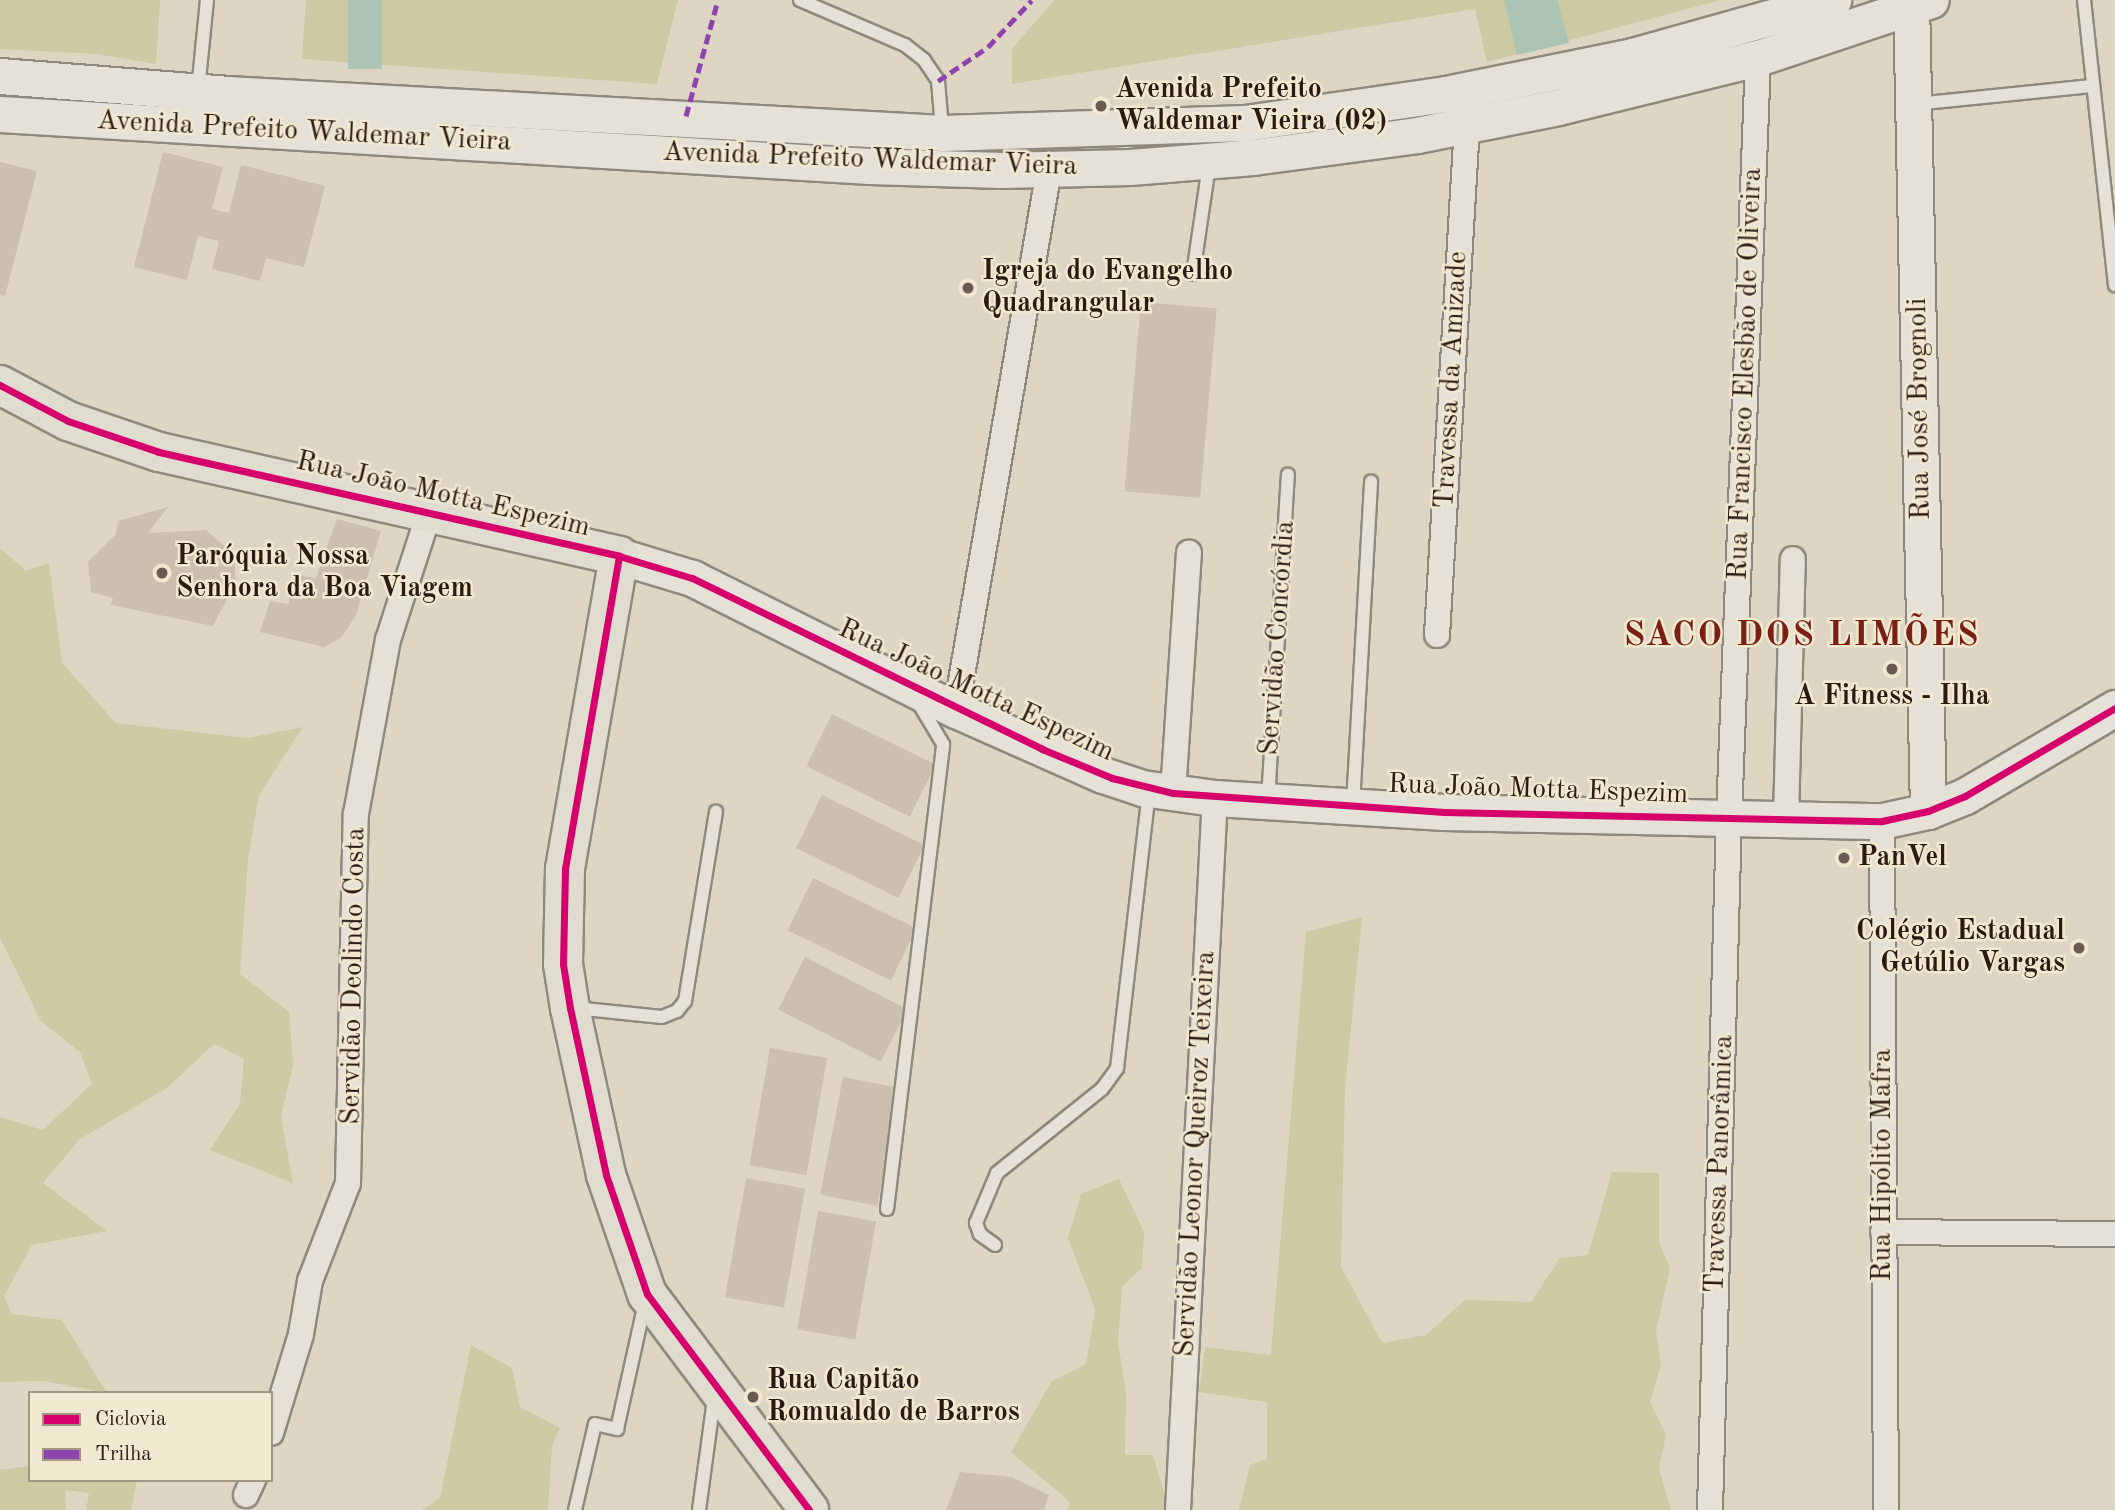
<!DOCTYPE html>
<html>
<head>
<meta charset="utf-8">
<style>
	body { margin:0 }
	#map { position:relative; width:2115px; height:1510px; overflow:hidden; background:#ded6c2; font-family:"Old Standard TT",serif }
	div>[style] { position:absolute }
	.green>* { inset:0; background:#ccc9a3 }
	.water>* { inset:0; background:#acc4b3; transform-origin:0 0 }
	.building>* { inset:0; background:#cbbfae; transform-origin:0 0 }
	.roads { filter:drop-shadow(2px 0 #8f897d) drop-shadow(-2px 0 #8f897d) drop-shadow(0 2px #8f897d) drop-shadow(0 -2px #8f897d) }
	.lane>* { height:12px; margin:-6px; padding:0 6px; transform-origin:6px; border-radius:6px; background:#e5e1d7 }
	.street>* { height:24px; margin:-12px; padding:0 12px; transform-origin:12px; border-radius:12px; background:#e5e1d7 }
	.secondary>* { height:35px; margin:-17.5px; padding:0 17.5px; transform-origin:17.5px; border-radius:17.5px; background:#e5e1d7 }
	.primary>* { height:38px; margin:-19px; padding:0 19px; transform-origin:19px; border-radius:19px; background:#e1dcd0 }
	.quiet>* { height:5px; margin-top:-2.5px; transform-origin:0; background:repeating-linear-gradient(90deg,#8e44ad 0 10px,transparent 0 15px) }
	.cycleway>* { height:7px; margin:-3.5px; padding:0 3.5px; transform-origin:3.5px; border-radius:3.5px; background:#d6006c }
	.dots>* { width:19px; height:19px; translate:-50% -50%; box-sizing:border-box; border:4px solid #f1e8d0; border-radius:50% }
	span { translate:-50% -50%; white-space:nowrap; text-align:center; line-height:1.15; -webkit-text-stroke:5px #f1e8d0; paint-order:stroke }
	.poi-label { font-size:28px; color:#291a12; font-weight:700 }
	.left { translate:0 -50%; text-align:left }
	.right { translate:-100% -50%; text-align:right }
	.street-label { font-size:28px; color:#291a12 }
	.district-label { font-size:35px; color:#7a1f14; font-weight:700; letter-spacing:2px }
	.legend { position:absolute; left:28px; top:1391px; width:245px; height:91px; box-sizing:border-box; background:#f1e8d0; border:2px solid #a19684; margin:0; padding:9px 12px; list-style:none; font-size:21px; color:#291a12 }
	.legend li { display:flex; align-items:center; gap:14px; height:35px }
	.legend b { width:35px; border:2px solid #a19684 }
</style>
</head>
<body>
<div id="map">
	<div class="green">
		<div style="clip-path:polygon(0 0,160px 0,156px 64px,97px 54px,0 49px)"></div>
		<div style="clip-path:polygon(306px 0,678px 0,657px 84px,302px 59px)"></div>
		<div style="clip-path:polygon(1054px 0,1721px 0,1487px 62px,1475px 9px,1012px 84px,1012px 49px)"></div>
		<div style="clip-path:polygon(0 548px,26px 571px,49px 563px,62px 663px,116px 723px,248px 738px,303px 727px,259px 795px,248px 859px,240px 974px,289px 1012px,293px 1065px,281px 1117px,293px 1183px,210px 1150px,240px 1104px,244px 1059px,214px 1044px,167px 1088px,80px 1139px,43px 1183px,107px 1231px,32px 1245px,4px 1296px,12px 1314px,62px 1320px,107px 1393px,43px 1381px,0 1382px,0 1117px,43px 1130px,92px 1084px,80px 1052px,41px 1021px,0 938px)"></div>
		<div style="clip-path:polygon(1362px 917px,1345px 1088px,1341px 1267px,1382px 1343px,1426px 1335px,1465px 1300px,1531px 1302px,1560px 1258px,1588px 1255px,1612px 1172px,1659px 1173px,1659px 1242px,1670px 1268px,1656px 1331px,1661px 1365px,1650px 1402px,1666px 1434px,1659px 1469px,1671px 1510px,1239px 1510px,1250px 1465px,1267px 1459px,1267px 1402px,1199px 1392px,1205px 1347px,1271px 1355px,1306px 932px)"></div>
		<div style="clip-path:polygon(1119px 1179px,1144px 1232px,1142px 1268px,1122px 1287px,1118px 1342px,1126px 1392px,1125px 1455px,1153px 1455px,1169px 1510px,1067px 1510px,1070px 1502px,1011px 1452px,1052px 1381px,1086px 1364px,1095px 1309px,1068px 1238px,1081px 1194px)"></div>
		<div style="clip-path:polygon(471px 1345px,512px 1368px,520px 1407px,560px 1428px,552px 1446px,548px 1510px,422px 1510px,440px 1498px)"></div>
		<div style="clip-path:polygon(30px 1466px,30px 1480px,137px 1480px,131px 1510px,86px 1510px,89px 1493px,65px 1490px,66px 1510px,0 1510px,0 1470px)"></div>
	</div>
	<div class="water">
		<div style="left:348px;top:0;width:34px;height:69px"></div>
		<div style="clip-path:polygon(1504px 0,1557px 0,1569px 43px,1517px 55px)"></div>
	</div>
	<div class="building">
		<div style="clip-path:polygon(163px 152px,223px 167px,212px 209px,229px 213px,241px 165px,325px 186px,304px 267px,266px 258px,260px 281px,212px 269px,219px 241px,198px 236px,187px 280px,134px 267px)"></div>
		<div style="clip-path:polygon(0 162px,37px 171px,5px 296px,0 295px)"></div>
		<div style="left:1141px;top:302px;width:76px;height:190px;rotate:5deg"></div>
		<div style="clip-path:polygon(168px 507px,148px 533px,206px 530px,235px 555px,235px 584px,213px 626px,111px 605px,113px 598px,91px 592px,88px 562px,116px 534px,118px 521px)"></div>
		<div style="clip-path:polygon(337px 519px,381px 531px,356px 615px,341px 638px,324px 647px,260px 632px,270px 601px,289px 604px,290px 583px,296px 575px,316px 578px)"></div>
		<div style="left:832px;top:714px;width:115px;height:58px;rotate:26deg"></div>
		<div style="left:822px;top:795px;width:114px;height:59px;rotate:26deg"></div>
		<div style="left:813px;top:878px;width:115px;height:58px;rotate:26deg"></div>
		<div style="left:805px;top:957px;width:115px;height:59px;rotate:27deg"></div>
		<div style="left:770px;top:1048px;width:58px;height:119px;rotate:10deg"></div>
		<div style="left:843px;top:1077px;width:58px;height:120px;rotate:11deg"></div>
		<div style="left:746px;top:1178px;width:60px;height:121px;rotate:10deg"></div>
		<div style="left:818px;top:1211px;width:59px;height:120px;rotate:10deg"></div>
		<div style="clip-path:polygon(960px 1472px,1012px 1477px,1049px 1495px,1044px 1510px,946px 1510px)"></div>
	</div>
	<div class="roads">
		<div class="lane">
			<div style="left:800px;top:0;width:114px;rotate:23.2deg"></div>
			<div style="left:905px;top:45px;width:24px;rotate:38deg"></div>
			<div style="left:924px;top:60px;width:25px;rotate:56deg"></div>
			<div style="left:938px;top:81px;width:48px;rotate:85.2deg"></div>
			<div style="left:2084px;top:0;width:287px;rotate:83.8deg"></div>
			<div style="left:198px;top:90px;width:90px;rotate:-84.3deg"></div>
			<div style="left:1915px;top:104px;width:179px;rotate:-5.8deg"></div>
			<div style="left:1193px;top:274px;width:110px;rotate:-81.6deg"></div>
			<div style="left:1268px;top:800px;width:326px;rotate:-86.5deg"></div>
			<div style="left:1353px;top:805px;width:324px;rotate:-86.8deg"></div>
			<div style="left:575px;top:1008px;width:87px;rotate:5.9deg"></div>
			<div style="left:662px;top:1017px;width:16px;rotate:-22deg"></div>
			<div style="left:677px;top:1011px;width:13px;rotate:-51deg"></div>
			<div style="left:685px;top:1001px;width:192px;rotate:-80.7deg"></div>
			<div style="left:887px;top:1209px;width:468px;rotate:-83.1deg"></div>
			<div style="left:943px;top:744px;width:49px;rotate:-120.8deg"></div>
			<div style="left:995px;top:1245px;width:19px;rotate:-144deg"></div>
			<div style="left:980px;top:1234px;width:12px;rotate:-110deg"></div>
			<div style="left:976px;top:1223px;width:54px;rotate:-67.2deg"></div>
			<div style="left:997px;top:1173px;width:134px;rotate:-38.7deg"></div>
			<div style="left:1102px;top:1089px;width:26px;rotate:-54deg"></div>
			<div style="left:1117px;top:1068px;width:280px;rotate:-83.4deg"></div>
			<div style="left:575px;top:1510px;width:88px;rotate:-76.9deg"></div>
			<div style="left:595px;top:1424px;width:23px;rotate:13deg"></div>
			<div style="left:617px;top:1429px;width:129px;rotate:-77.5deg"></div>
			<div style="left:699px;top:1510px;width:112px;rotate:-82.3deg"></div>
		</div>
		<div class="street">
			<div style="left:1437px;top:635px;width:511px;rotate:-86.63deg"></div>
			<div style="left:956px;top:710px;width:548px;rotate:-80.23deg"></div>
			<div style="left:1173px;top:793px;width:241px;rotate:-86.2deg"></div>
			<div style="left:1786px;top:819px;width:260px;rotate:-88.5deg"></div>
			<div style="left:1882px;top:821px;width:689px;rotate:89.67deg"></div>
			<div style="left:1883px;top:1232px;width:232px;rotate:0.5deg"></div>
			<div style="left:271px;top:1433px;width:103px;rotate:-73.1deg"></div>
			<div style="left:301px;top:1334px;width:54px;rotate:-80.4deg"></div>
			<div style="left:310px;top:1281px;width:105px;rotate:-68.8deg"></div>
			<div style="left:348px;top:1183px;width:369px;rotate:-88.8deg"></div>
			<div style="left:356px;top:814px;width:177px;rotate:-79.6deg"></div>
			<div style="left:388px;top:640px;width:130px;rotate:-72.1deg"></div>
			<div style="left:246px;top:1495px;width:17px;rotate:-65deg"></div>
			<div style="left:1178px;top:1510px;width:713px;rotate:-87.03deg"></div>
			<div style="left:1710px;top:1510px;width:693px;rotate:-88.43deg"></div>
			<div style="left:1729px;top:817px;width:760px;rotate:-87.81deg"></div>
		</div>
		<div class="secondary">
			<div style="left:1911px;top:0;width:811px;rotate:88.8deg"></div>
			<div style="left:0;top:76px;width:228px;rotate:4.5deg"></div>
			<div style="left:227px;top:94px;width:717px;rotate:3.12deg"></div>
			<div style="left:943px;top:133px;width:302px;rotate:-1.9deg"></div>
			<div style="left:1245px;top:123px;width:203px;rotate:-8.2deg"></div>
			<div style="left:1446px;top:94px;width:190px;rotate:-11.5deg"></div>
			<div style="left:1632px;top:56px;width:209px;rotate:-15.6deg"></div>
			<div style="left:0;top:114px;width:871px;rotate:3.42deg"></div>
			<div style="left:869px;top:166px;width:133px;rotate:1.7deg"></div>
			<div style="left:1002px;top:170px;width:128px;rotate:-1.3deg"></div>
			<div style="left:1130px;top:167px;width:123px;rotate:-4.6deg"></div>
			<div style="left:1253px;top:157px;width:165px;rotate:-7.6deg"></div>
			<div style="left:1417px;top:135px;width:144px;rotate:-11.2deg"></div>
			<div style="left:1558px;top:107px;width:206px;rotate:-13.8deg"></div>
			<div style="left:1758px;top:58px;width:182px;rotate:-18.5deg"></div>
			<div style="left:619px;top:556px;width:76px;rotate:16.8deg"></div>
			<div style="left:692px;top:578px;width:295px;rotate:26.6deg"></div>
			<div style="left:956px;top:710px;width:161px;rotate:23.9deg"></div>
			<div style="left:1103px;top:775px;width:41px;rotate:18.4deg"></div>
			<div style="left:1142px;top:788px;width:74px;rotate:7.8deg"></div>
			<div style="left:1215px;top:798px;width:229px;rotate:3.5deg"></div>
			<div style="left:1444px;top:812px;width:438px;rotate:1.2deg"></div>
			<div style="left:1882px;top:821px;width:47px;rotate:-12.3deg"></div>
			<div style="left:1928px;top:811px;width:40px;rotate:-22deg"></div>
			<div style="left:1965px;top:796px;width:174px;rotate:-30.4deg"></div>
		</div>
		<div class="primary">
			<div style="left:0;top:385px;width:77px;rotate:27.9deg"></div>
			<div style="left:68px;top:421px;width:96px;rotate:18.8deg"></div>
			<div style="left:159px;top:452px;width:472px;rotate:12.7deg"></div>
			<div style="left:619px;top:556px;width:318px;rotate:99.8deg"></div>
			<div style="left:565px;top:869px;width:95px;rotate:91.2deg"></div>
			<div style="left:563px;top:964px;width:45px;rotate:81deg"></div>
			<div style="left:570px;top:1008px;width:171px;rotate:77.8deg"></div>
			<div style="left:606px;top:1175px;width:126px;rotate:71deg"></div>
			<div style="left:647px;top:1294px;width:270px;rotate:53.1deg"></div>
		</div>
	</div>
	<div class="quiet">
		<div style="left:938px;top:81px;width:60px;rotate:-34.2deg"></div>
		<div style="left:988px;top:47px;width:64px;rotate:-46.9deg"></div>
		<div style="left:686px;top:116px;width:120px;rotate:-74.6deg"></div>
	</div>
	<div class="cycleway">
		<div style="left:0;top:385px;width:77px;rotate:27.9deg"></div>
		<div style="left:68px;top:421px;width:96px;rotate:18.8deg"></div>
		<div style="left:159px;top:452px;width:472px;rotate:12.7deg"></div>
		<div style="left:619px;top:556px;width:76px;rotate:16.8deg"></div>
		<div style="left:692px;top:578px;width:390px;rotate:26deg"></div>
		<div style="left:1042px;top:749px;width:76px;rotate:22.5deg"></div>
		<div style="left:1112px;top:778px;width:63px;rotate:13.8deg"></div>
		<div style="left:1173px;top:793px;width:272px;rotate:4deg"></div>
		<div style="left:1444px;top:812px;width:438px;rotate:1.2deg"></div>
		<div style="left:1882px;top:821px;width:47px;rotate:-12.3deg"></div>
		<div style="left:1928px;top:811px;width:40px;rotate:-22deg"></div>
		<div style="left:1965px;top:796px;width:174px;rotate:-30.4deg"></div>
		<div style="left:619px;top:556px;width:318px;rotate:99.8deg"></div>
		<div style="left:565px;top:869px;width:95px;rotate:91.2deg"></div>
		<div style="left:563px;top:964px;width:45px;rotate:81deg"></div>
		<div style="left:570px;top:1008px;width:171px;rotate:77.8deg"></div>
		<div style="left:606px;top:1175px;width:126px;rotate:71deg"></div>
		<div style="left:647px;top:1294px;width:270px;rotate:53.1deg"></div>
	</div>
	<div class="dots">
		<div style="left:1101px;top:106px;background:#685c50"></div>
		<div style="left:968px;top:288px;background:#685c50"></div>
		<div style="left:162px;top:573px;background:#685c50"></div>
		<div style="left:1892px;top:669px;background:#685c50"></div>
		<div style="left:1844px;top:858px;background:#685c50"></div>
		<div style="left:2079px;top:948px;background:#685c50"></div>
		<div style="left:753px;top:1397px;background:#685c50"></div>
	</div>
	<div class="poi-label">
		<span class="left" style="left:1115px;top:106px">Avenida Prefeito<br>Waldemar Vieira (02)</span>
		<span class="left" style="left:982px;top:288px">Igreja do Evangelho<br>Quadrangular</span>
		<span class="left" style="left:176px;top:573px">Paróquia Nossa<br>Senhora da Boa Viagem</span>
		<span style="left:1892px;top:697px">A Fitness - Ilha</span>
		<span class="left" style="left:1858px;top:858px">PanVel</span>
		<span class="right" style="left:2065px;top:948px">Colégio Estadual<br>Getúlio Vargas</span>
		<span class="left" style="left:767px;top:1397px">Rua Capitão<br>Romualdo de Barros</span>
	</div>
	<div class="street-label">
		<span style="left:304px;top:132px;rotate:3deg">Avenida Prefeito Waldemar Vieira</span>
		<span style="left:870px;top:160px;rotate:2deg">Avenida Prefeito Waldemar Vieira</span>
		<span style="left:1746px;top:374px;rotate:-88deg">Rua Francisco Elesbão de Oliveira</span>
		<span style="left:1452px;top:380px;rotate:-87deg">Travessa da Amizade</span>
		<span style="left:1920px;top:409px;rotate:-91deg">Rua José Brognoli</span>
		<span style="left:443px;top:495px;rotate:13deg">Rua João Motta Espezim</span>
		<span style="left:1278px;top:638px;rotate:-86deg">Servidão Concórdia</span>
		<span style="left:976px;top:691px;rotate:25deg">Rua João Motta Espezim</span>
		<span style="left:1538px;top:790px;rotate:2deg">Rua João Motta Espezim</span>
		<span style="left:354px;top:976px;rotate:-89deg">Servidão Deolindo Costa</span>
		<span style="left:1196px;top:1154px;rotate:-87deg">Servidão Leonor Queiroz Teixeira</span>
		<span style="left:1720px;top:1164px;rotate:-88deg">Travessa Panorâmica</span>
		<span style="left:1883px;top:1165px;rotate:-90deg">Rua Hipólito Mafra</span>
	</div>
	<div class="district-label">
		<span style="left:1802px;top:636px">SACO DOS LIMÕES</span>
	</div>
	<ul class="legend">
	<li><b style="height:9px;background:#d6006c"></b>Ciclovia</li>
	<li><b style="height:9px;background:#8e44ad"></b>Trilha</li>
	</ul>
</div>
</body>
</html>
